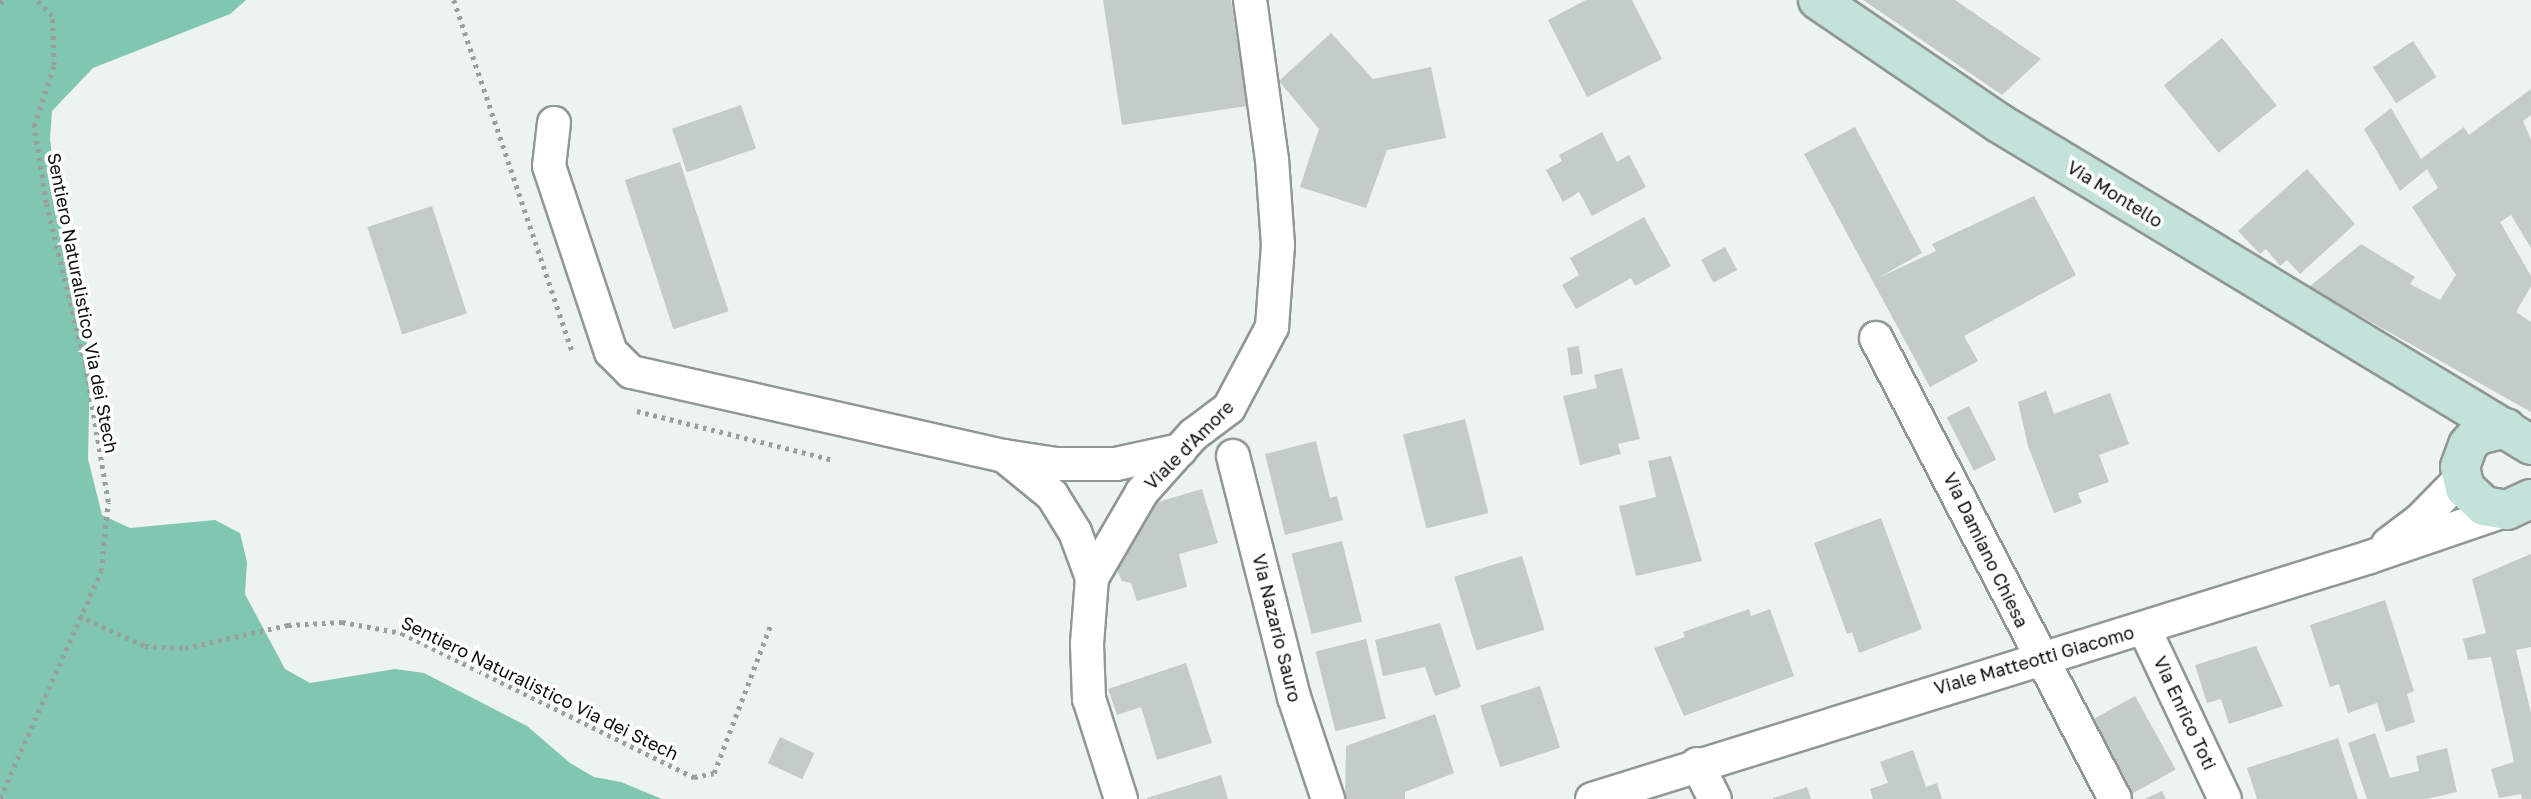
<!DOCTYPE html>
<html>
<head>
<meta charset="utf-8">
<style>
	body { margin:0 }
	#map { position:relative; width:2531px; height:799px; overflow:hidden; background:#ecf3f0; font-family:"Golos Text",sans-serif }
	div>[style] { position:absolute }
	.forest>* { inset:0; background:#80c6b0 }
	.building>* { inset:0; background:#c4ccc9; transform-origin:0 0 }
	.path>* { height:4.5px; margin-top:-2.25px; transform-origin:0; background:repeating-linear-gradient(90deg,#999f9c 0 3.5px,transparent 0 8.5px) }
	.roads { filter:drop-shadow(2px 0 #909795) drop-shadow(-2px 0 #909795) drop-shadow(0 2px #909795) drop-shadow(0 -2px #909795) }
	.street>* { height:32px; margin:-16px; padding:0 16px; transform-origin:16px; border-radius:16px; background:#fff }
	.secondary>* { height:38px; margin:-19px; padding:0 19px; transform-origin:19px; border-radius:19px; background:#c3e2da }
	span { translate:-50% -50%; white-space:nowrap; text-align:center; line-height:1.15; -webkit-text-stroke:7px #fff; paint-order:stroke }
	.street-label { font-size:18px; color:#0c0f0e }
</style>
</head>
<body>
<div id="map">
	<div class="forest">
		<div style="clip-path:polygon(0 0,246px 0,230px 14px,93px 68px,52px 111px,50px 140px,70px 285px,82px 309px,90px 366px,88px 459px,102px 515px,130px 528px,215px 520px,240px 533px,247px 562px,245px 594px,285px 669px,310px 683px,395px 669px,424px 673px,527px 726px,570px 763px,594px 777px,621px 782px,662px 799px,0 799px)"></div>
	</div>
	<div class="building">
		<div style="clip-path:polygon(1103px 0,1231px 0,1247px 106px,1122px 125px)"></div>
		<div style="clip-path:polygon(1586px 0,1632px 0,1662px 59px,1587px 97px,1548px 20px)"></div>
		<div style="clip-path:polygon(1863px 0,1955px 0,2041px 59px,2002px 95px)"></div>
		<div style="clip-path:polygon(1331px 33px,1373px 79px,1431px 67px,1446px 138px,1387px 150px,1366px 208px,1300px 187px,1319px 129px,1279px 81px)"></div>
		<div style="left:2222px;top:38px;width:87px;height:75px;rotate:51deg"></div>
		<div style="left:2413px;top:41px;width:43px;height:48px;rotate:57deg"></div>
		<div style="clip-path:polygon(2531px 89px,2531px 115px,2523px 121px,2531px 140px,2531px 248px,2511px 215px,2500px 222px,2531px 276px,2531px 286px,2516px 312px,2531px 322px,2531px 412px,2309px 287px,2361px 244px,2415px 277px,2410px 284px,2440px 300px,2456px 275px,2412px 207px,2438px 188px,2427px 169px,2400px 191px,2364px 129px,2391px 108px,2421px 159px,2464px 127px,2469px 135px)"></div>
		<div style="left:741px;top:105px;width:46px;height:73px;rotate:71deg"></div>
		<div style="clip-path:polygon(1855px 127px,1922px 253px,1878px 278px,1936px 251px,1932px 244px,2034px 196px,2076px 275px,1964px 336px,1978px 361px,1930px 387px,1804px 154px)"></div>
		<div style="clip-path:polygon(1602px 132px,1617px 162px,1629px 155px,1646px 187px,1592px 216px,1579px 192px,1563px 202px,1546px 170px,1562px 161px,1559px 155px)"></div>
		<div style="left:680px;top:162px;width:157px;height:58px;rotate:72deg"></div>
		<div style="clip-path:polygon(2307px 169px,2355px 224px,2300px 274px,2287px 260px,2280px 266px,2266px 249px,2260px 254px,2238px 231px)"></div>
		<div style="left:432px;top:206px;width:113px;height:68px;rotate:72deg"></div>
		<div style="clip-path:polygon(1644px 217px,1671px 266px,1635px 286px,1631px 278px,1576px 309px,1562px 285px,1579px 275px,1570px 258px)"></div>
		<div style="left:1725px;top:247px;width:26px;height:27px;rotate:62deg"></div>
		<div style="left:1579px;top:346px;width:28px;height:12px;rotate:82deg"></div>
		<div style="clip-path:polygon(1622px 368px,1640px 439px,1618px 444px,1621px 454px,1580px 465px,1563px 396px,1597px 388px,1594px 375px)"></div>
		<div style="clip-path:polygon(2046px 391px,2054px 414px,2110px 393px,2129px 444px,2099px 455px,2109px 482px,2078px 493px,2082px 503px,2054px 513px,2028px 446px,2018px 402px)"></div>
		<div style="left:1969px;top:406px;width:60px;height:25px;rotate:63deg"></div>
		<div style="left:1465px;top:419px;width:97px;height:64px;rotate:76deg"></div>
		<div style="clip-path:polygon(1316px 441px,1330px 498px,1337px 496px,1343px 520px,1285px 535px,1265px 454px)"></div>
		<div style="clip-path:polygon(1671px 456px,1702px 561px,1636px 576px,1619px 506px,1656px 497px,1648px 461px)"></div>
		<div style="clip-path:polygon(1202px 489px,1218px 543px,1179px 554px,1187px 587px,1137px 601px,1131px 583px,1122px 581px,1115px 566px,1141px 507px)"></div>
		<div style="clip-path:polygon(1881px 518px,1922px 629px,1859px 653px,1852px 632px,1847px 634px,1814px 543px)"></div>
		<div style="left:1342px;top:541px;width:83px;height:52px;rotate:76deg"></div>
		<div style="clip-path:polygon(2531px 554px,2531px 647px,2516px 650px,2531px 713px,2531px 799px,2522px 799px,2521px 794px,2499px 798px,2491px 769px,2514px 762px,2491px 657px,2468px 660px,2463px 639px,2486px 633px,2472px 579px)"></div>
		<div style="left:1522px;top:556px;width:77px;height:71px;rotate:73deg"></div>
		<div style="clip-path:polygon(2385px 600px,2414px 691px,2407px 694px,2415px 722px,2386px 732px,2377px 703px,2348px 713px,2339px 684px,2330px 687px,2310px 625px)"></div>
		<div style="clip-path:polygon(1749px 609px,1751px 616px,1770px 609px,1794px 676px,1684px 716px,1654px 648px,1685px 637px,1683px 632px)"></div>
		<div style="clip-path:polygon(1440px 623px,1461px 687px,1435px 696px,1425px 667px,1383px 676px,1375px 640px)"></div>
		<div style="left:1366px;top:639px;width:82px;height:52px;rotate:76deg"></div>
		<div style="clip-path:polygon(2256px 646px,2283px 706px,2229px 724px,2221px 699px,2207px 703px,2195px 665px)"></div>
		<div style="clip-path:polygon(1186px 663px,1212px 743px,1157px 760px,1141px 707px,1117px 715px,1108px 689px)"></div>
		<div style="left:1540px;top:686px;width:65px;height:63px;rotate:72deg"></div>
		<div style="left:2135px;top:696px;width:84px;height:54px;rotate:61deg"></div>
		<div style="clip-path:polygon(1435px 714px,1454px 773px,1405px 792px,1405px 799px,1345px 799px,1346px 746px)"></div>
		<div style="clip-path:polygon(2375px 733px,2390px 778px,2419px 771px,2416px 756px,2447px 748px,2457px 792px,2426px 799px,2367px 799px,2348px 743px)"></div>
		<div style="left:780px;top:737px;width:38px;height:29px;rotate:25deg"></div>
		<div style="clip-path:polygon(2338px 738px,2358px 799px,2257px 799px,2247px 768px)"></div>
		<div style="clip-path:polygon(1913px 750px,1926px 787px,1937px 783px,1942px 799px,1873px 799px,1870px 789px,1888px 783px,1880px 762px)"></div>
		<div style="clip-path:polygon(1221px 775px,1228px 799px,1147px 799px,1147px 798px)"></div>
		<div style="clip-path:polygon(1807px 787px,1811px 799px,1773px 799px,1773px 798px)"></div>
		<div style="clip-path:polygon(2162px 791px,2166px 799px,2145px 799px)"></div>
	</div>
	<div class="path">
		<div style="left:454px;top:0;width:373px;rotate:71.4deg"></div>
		<div style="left:0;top:3px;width:4px;rotate:-45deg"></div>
		<div style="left:637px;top:411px;width:203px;rotate:14deg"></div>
		<div style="left:79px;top:616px;width:72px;rotate:24.4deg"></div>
		<div style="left:145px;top:646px;width:40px;rotate:2.9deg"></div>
		<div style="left:185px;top:648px;width:106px;rotate:-12.6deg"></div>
		<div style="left:288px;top:625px;width:54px;rotate:-3.2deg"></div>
		<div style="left:342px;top:622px;width:61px;rotate:10.4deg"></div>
		<div style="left:402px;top:633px;width:326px;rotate:26.3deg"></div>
		<div style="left:694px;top:777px;width:20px;rotate:-11deg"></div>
		<div style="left:714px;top:773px;width:157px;rotate:-69.1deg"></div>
		<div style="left:0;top:798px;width:248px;rotate:-66deg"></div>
		<div style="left:101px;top:571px;width:69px;rotate:-84.2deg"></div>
		<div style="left:108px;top:502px;width:140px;rotate:-99.5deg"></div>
		<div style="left:85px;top:364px;width:166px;rotate:-103.6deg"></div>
		<div style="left:46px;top:203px;width:78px;rotate:-98.9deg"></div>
		<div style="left:34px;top:126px;width:64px;rotate:-71.8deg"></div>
		<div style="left:54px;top:65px;width:49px;rotate:-92.3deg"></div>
		<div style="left:52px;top:16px;width:23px;rotate:-135deg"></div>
	</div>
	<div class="roads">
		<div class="street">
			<div style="left:554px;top:123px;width:43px;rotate:96.6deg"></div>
			<div style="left:549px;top:166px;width:196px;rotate:71.6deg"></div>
			<div style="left:611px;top:352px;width:28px;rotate:45deg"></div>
			<div style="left:631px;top:372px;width:382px;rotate:12.7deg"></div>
			<div style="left:1876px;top:338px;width:519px;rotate:62.6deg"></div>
			<div style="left:1233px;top:456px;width:249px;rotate:75.8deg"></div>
			<div style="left:1294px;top:697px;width:108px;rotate:71.6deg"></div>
			<div style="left:2388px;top:544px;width:39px;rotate:-37deg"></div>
			<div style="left:2419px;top:521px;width:60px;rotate:-45.7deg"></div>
			<div style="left:1092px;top:578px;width:49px;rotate:-110.3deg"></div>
			<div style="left:1075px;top:532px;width:44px;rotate:-121.9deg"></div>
			<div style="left:1052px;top:495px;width:62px;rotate:-140.9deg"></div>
			<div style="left:1004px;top:456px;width:53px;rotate:8.7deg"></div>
			<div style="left:1056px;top:464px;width:60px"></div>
			<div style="left:1116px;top:464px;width:66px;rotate:-12.3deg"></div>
			<div style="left:2144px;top:628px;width:189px;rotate:64.7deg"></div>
			<div style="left:1697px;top:764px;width:39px;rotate:63deg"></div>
			<div style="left:1121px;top:799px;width:105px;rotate:-107.7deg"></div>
			<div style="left:1089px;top:699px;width:55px;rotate:-92.1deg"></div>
			<div style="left:1087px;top:644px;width:66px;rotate:-85.7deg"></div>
			<div style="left:1092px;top:578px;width:99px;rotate:-59.8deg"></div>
			<div style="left:1142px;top:492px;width:76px;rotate:-48.2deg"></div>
			<div style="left:1193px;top:435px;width:45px;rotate:-36.9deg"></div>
			<div style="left:1229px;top:408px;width:92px;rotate:-62deg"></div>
			<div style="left:1272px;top:327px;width:82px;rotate:-85.8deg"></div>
			<div style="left:1278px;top:245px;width:85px;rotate:-94deg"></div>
			<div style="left:1272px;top:160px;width:162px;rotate:-97.8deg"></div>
			<div style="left:1592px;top:799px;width:815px;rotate:-17.28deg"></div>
			<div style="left:2370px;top:557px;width:145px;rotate:-18.9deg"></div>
		</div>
		<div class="secondary">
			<div style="left:1818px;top:0;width:219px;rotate:34.2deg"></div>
			<div style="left:1999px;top:123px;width:622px;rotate:31.18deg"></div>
			<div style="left:2506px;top:428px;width:30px;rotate:166deg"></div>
			<div style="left:2477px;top:435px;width:13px;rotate:132deg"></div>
			<div style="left:2468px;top:445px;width:23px;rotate:110deg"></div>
			<div style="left:2460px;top:467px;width:22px;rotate:77deg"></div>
			<div style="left:2465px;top:488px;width:26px;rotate:43deg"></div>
			<div style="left:2484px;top:506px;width:23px;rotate:10deg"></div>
			<div style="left:2507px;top:510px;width:26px;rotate:-25deg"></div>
		</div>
	</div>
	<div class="street-label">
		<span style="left:2115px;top:194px;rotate:32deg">Via Montello</span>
		<span style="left:83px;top:303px;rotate:79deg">Sentiero Naturalistico Via dei Stech</span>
		<span style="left:1189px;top:445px;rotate:-45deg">Viale d'Amore</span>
		<span style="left:1986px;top:550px;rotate:64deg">Via Damiano Chiesa</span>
		<span style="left:1277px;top:628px;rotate:76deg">Via Nazario Sauro</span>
		<span style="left:2034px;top:660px;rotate:-16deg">Viale Matteotti Giacomo</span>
		<span style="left:540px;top:688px;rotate:26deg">Sentiero Naturalistico Via dei Stech</span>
		<span style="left:2185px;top:713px;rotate:65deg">Via Enrico Toti</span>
	</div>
</div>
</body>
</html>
